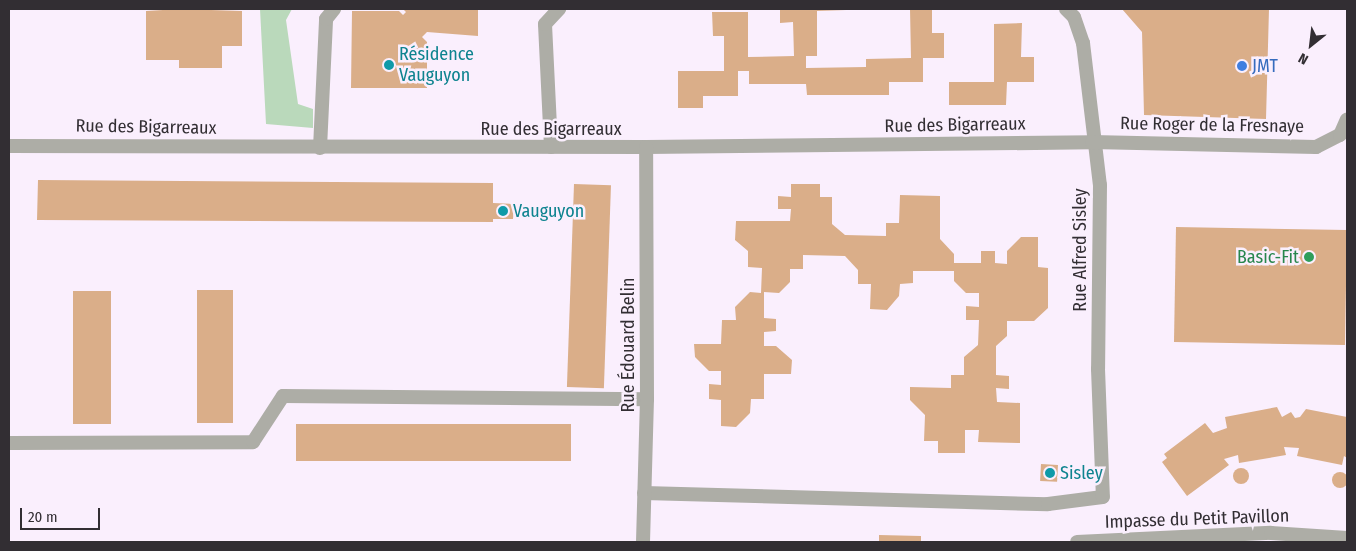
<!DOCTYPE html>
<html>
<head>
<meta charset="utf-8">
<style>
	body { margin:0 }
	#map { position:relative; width:1356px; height:551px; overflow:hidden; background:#faeffd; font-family:"Fira Sans Condensed",sans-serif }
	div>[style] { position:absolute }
	.green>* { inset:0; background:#bad9bb }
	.building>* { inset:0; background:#daae89; transform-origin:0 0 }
	.round { border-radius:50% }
	.service>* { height:14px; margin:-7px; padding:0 7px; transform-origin:7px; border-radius:7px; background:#adada6 }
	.minor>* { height:14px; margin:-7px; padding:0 7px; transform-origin:7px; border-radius:7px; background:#adada6 }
	.dots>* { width:14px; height:14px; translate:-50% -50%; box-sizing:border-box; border:2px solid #faeffd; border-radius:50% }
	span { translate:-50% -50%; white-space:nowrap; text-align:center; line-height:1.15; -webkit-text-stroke:5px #faeffd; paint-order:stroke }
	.culture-label { font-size:18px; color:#0d838f }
	.left { translate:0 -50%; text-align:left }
	.shop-label { font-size:18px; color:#366cbe }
	.street-label { font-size:18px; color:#322e33 }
	.leisure-label { font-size:18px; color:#27864d }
	.right { translate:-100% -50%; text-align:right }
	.frame { position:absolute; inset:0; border:10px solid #322e33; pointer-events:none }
	.north { position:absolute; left:1286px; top:20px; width:50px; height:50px; -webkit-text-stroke:4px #faeffd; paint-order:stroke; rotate:209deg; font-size:14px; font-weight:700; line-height:20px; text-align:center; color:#322e33 }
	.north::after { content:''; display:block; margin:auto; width:18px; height:22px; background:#322e33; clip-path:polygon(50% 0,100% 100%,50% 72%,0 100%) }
	.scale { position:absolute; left:20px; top:508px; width:80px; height:22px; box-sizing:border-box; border:2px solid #322e33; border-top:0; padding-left:6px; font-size:15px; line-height:18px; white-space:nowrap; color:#322e33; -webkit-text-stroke:4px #faeffd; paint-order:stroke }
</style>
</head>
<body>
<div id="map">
	<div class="green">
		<div style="clip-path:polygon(260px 9px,292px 9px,286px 20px,298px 104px,313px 109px,313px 128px,266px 124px)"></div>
	</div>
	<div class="building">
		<div style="clip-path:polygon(180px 9px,242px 11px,242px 46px,222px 46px,222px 68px,179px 68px,179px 60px,146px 60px,146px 11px)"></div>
		<div style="clip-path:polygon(403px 9px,478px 9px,478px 36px,427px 32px,422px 37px,427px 42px,427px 88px,351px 88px,352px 11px,399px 11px,403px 15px,406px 12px)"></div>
		<div style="clip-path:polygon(780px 9px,876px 9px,817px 11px,817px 56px,806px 56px,806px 68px,866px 67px,866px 59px,911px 58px,910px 9px,932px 9px,932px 33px,944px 33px,944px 58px,923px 58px,923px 82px,889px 82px,889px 95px,807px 95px,806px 84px,749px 84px,749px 71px,738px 71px,738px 96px,703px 96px,703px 108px,678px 108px,678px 71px,724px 71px,724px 36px,713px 36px,712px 12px,748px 12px,748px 57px,794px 56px,793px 22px,780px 23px)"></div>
		<div style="clip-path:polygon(1122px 9px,1269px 9px,1266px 119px,1144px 115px,1142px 32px)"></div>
		<div style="clip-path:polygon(1022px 23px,1021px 57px,1034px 57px,1034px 82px,1007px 82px,1006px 105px,949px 105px,949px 82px,994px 82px,994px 24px)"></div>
		<div style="clip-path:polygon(38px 180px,493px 183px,493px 203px,514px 204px,513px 219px,493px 219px,493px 222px,37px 220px)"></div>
		<div style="left:574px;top:184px;width:37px;height:203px;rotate:2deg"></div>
		<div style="clip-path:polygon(791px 184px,820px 184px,820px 197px,832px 197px,832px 224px,845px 235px,886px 236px,886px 223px,899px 223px,900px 195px,940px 196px,940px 239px,954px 254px,954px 263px,981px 263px,981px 251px,995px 251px,995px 263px,1007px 264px,1007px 251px,1021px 237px,1038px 237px,1038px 267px,1048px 268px,1048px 308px,1034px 321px,1007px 321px,1007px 336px,996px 346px,996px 375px,1009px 376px,1009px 389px,996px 388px,997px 402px,1020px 403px,1020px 443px,978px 442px,979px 430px,965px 430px,965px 453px,938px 453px,938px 441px,924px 441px,925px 415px,910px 400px,910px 387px,951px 388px,951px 375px,964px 375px,964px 357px,978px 345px,979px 320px,966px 320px,966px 306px,979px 307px,979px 293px,966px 293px,954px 281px,954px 271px,913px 271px,913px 283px,900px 284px,899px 296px,887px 310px,870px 309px,871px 284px,858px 284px,858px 270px,845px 256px,803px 255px,803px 269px,790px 269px,790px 282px,779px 293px,764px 292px,764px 318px,776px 319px,776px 331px,764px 332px,764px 346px,776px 346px,792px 360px,791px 374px,764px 374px,764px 399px,751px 399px,750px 413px,736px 427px,721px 426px,721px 400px,709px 399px,709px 384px,721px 385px,721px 371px,709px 371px,695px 357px,694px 344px,721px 344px,722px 320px,736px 320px,735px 307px,750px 292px,761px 293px,762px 268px,748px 267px,748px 251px,735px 240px,736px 221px,790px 221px,791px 209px,778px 209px,778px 196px,791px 197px)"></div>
		<div style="left:1176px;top:227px;width:171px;height:115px;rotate:1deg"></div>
		<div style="left:197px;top:290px;width:36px;height:133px"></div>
		<div style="left:73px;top:291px;width:38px;height:133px"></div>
		<div style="clip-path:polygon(1277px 407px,1282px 417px,1291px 412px,1295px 418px,1300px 417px,1306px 409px,1347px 417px,1347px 458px,1344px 456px,1342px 465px,1297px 456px,1299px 448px,1284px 447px,1286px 455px,1239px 463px,1238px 455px,1224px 459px,1229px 465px,1187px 496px,1162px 462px,1167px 458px,1164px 454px,1205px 423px,1213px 433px,1227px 428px,1225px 417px)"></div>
		<div style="left:296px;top:424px;width:275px;height:37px"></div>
		<div style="left:1041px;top:464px;width:17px;height:17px;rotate:3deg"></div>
		<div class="round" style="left:1233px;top:468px;width:16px;height:16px"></div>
		<div class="round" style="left:1332px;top:472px;width:16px;height:16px"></div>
		<div style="clip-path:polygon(879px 535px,921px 536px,921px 542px,879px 542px)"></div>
	</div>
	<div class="service">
		<div style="left:551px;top:147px;width:123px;rotate:-92.8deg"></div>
		<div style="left:545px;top:24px;width:21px;rotate:-47deg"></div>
		<div style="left:320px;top:148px;width:129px;rotate:-87.3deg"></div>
		<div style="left:326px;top:19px;width:13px;rotate:-51deg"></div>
		<div style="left:9px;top:443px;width:244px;rotate:-0.2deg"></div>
		<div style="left:253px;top:442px;width:55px;rotate:-56.9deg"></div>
		<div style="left:283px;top:396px;width:364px;rotate:0.5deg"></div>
		<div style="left:644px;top:493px;width:404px;rotate:1.6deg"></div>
		<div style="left:1048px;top:504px;width:55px;rotate:-7.3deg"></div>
		<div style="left:1077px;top:542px;width:194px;rotate:-2.7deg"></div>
		<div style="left:1271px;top:533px;width:76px;rotate:3.8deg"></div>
	</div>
	<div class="minor">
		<div style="left:1066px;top:9px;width:11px;rotate:45deg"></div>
		<div style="left:1074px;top:17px;width:28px;rotate:71deg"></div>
		<div style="left:1083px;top:43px;width:143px;rotate:83.2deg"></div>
		<div style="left:1100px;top:185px;width:184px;rotate:90.6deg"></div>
		<div style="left:1098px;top:369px;width:128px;rotate:87.8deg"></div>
		<div style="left:9px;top:146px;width:637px;rotate:0.09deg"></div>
		<div style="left:646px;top:147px;width:446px;rotate:-0.6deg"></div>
		<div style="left:1092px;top:142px;width:224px;rotate:1.3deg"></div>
		<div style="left:1316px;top:147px;width:27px;rotate:-27deg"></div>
		<div style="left:1340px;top:135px;width:17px;rotate:-66deg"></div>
		<div style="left:643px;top:542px;width:143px;rotate:-88.4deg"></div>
		<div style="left:647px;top:399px;width:252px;rotate:-90.2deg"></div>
	</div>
	<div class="dots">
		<div style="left:389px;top:65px;background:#0f9aa8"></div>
		<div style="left:1242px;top:66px;background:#3f7fe0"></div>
		<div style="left:503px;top:211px;background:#0f9aa8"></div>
		<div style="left:1309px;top:257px;background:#2e9e5b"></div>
		<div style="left:1050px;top:473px;background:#0f9aa8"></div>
	</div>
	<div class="culture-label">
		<span class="left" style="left:399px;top:65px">Résidence<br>Vauguyon</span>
		<span class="left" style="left:513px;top:211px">Vauguyon</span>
		<span class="left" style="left:1060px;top:473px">Sisley</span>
	</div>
	<div class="shop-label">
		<span class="left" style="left:1252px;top:66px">JMT</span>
	</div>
	<div class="street-label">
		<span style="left:955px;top:125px;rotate:-1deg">Rue des Bigarreaux</span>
		<span style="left:1212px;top:125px;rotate:1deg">Rue Roger de la Fresnaye</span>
		<span style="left:146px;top:127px;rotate:1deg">Rue des Bigarreaux</span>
		<span style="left:551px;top:129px">Rue des Bigarreaux</span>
		<span style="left:1080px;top:250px;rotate:-90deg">Rue Alfred Sisley</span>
		<span style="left:628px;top:345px;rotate:-90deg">Rue Édouard Belin</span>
		<span style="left:1197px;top:519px;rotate:-2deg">Impasse du Petit Pavillon</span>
	</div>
	<div class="leisure-label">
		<span class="right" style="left:1299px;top:257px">Basic-Fit</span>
	</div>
	<div class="frame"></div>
	<div class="north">N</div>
	<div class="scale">20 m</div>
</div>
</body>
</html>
